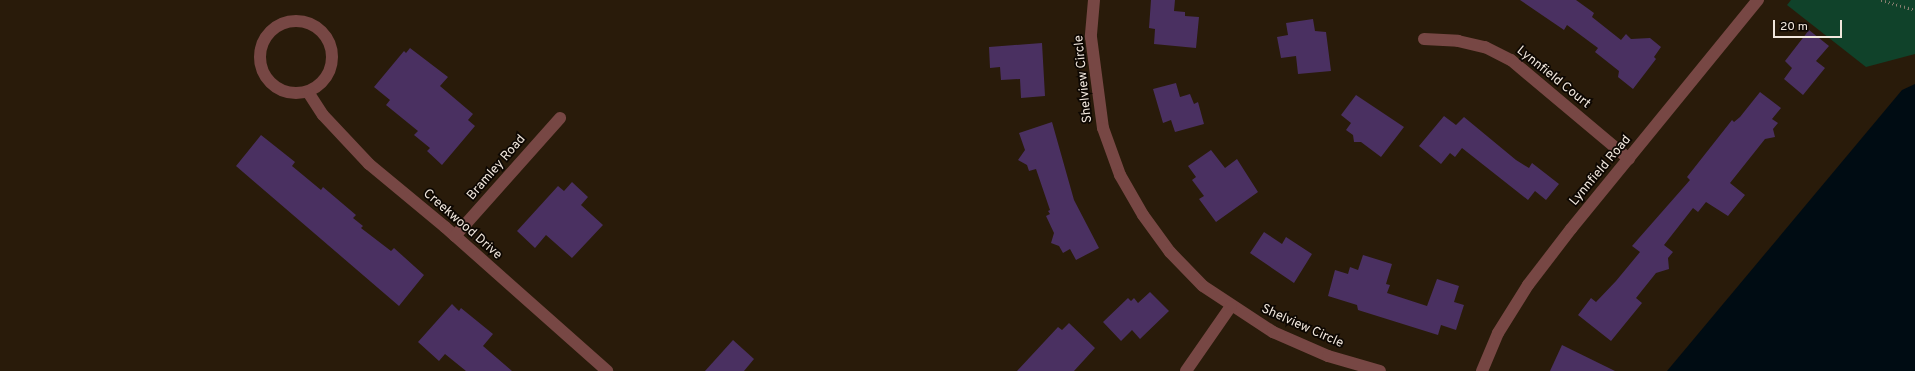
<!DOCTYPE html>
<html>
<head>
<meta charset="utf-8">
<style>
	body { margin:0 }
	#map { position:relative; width:1915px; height:371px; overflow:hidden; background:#291b0a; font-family:Overpass,sans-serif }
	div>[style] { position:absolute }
	.green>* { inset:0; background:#10422a }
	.water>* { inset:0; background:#000c13 }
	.building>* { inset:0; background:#4a3061 }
	.path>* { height:2.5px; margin-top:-1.25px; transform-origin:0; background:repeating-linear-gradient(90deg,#8a7e70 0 1px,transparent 0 4px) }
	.street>* { height:12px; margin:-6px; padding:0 6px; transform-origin:6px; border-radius:6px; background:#774744 }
	.street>.ring { margin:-6px; padding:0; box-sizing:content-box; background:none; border:12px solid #774744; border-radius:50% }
	span { translate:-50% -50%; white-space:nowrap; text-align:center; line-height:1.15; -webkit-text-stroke:3.5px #0d0702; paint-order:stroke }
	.street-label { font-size:13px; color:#f1e7dd }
	.scale { position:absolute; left:1773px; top:20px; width:69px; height:18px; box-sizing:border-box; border:2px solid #f1e7dd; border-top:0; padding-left:5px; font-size:12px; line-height:14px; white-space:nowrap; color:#f1e7dd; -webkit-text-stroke:3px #0d0702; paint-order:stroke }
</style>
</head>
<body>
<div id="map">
	<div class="green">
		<div style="clip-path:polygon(1791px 0,1915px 0,1915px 54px,1866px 67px,1787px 5px)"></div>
	</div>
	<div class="water">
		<div style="clip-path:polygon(1915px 84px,1915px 371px,1667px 371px,1902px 90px)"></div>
	</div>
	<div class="building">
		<div style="clip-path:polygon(1151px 0,1175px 0,1174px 11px,1185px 12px,1185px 16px,1199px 17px,1196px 48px,1154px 44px,1155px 29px,1149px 28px)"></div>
		<div style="clip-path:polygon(1520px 0,1576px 0,1594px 13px,1592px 17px,1621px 40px,1626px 34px,1631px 39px,1650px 38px,1661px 47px,1654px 57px,1656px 59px,1633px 89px,1618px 77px,1619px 71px,1595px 52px,1598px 48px,1567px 25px,1564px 30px)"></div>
		<div style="clip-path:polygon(1313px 19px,1315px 31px,1326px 32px,1331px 71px,1298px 74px,1296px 56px,1281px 58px,1277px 37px,1288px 35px,1286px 23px)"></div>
		<div style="clip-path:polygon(1809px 30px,1829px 46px,1816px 61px,1825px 68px,1803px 95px,1784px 79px,1792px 68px,1785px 61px)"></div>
		<div style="clip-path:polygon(1042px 43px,1045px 96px,1021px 98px,1020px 79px,1001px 80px,1000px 67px,990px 68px,989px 47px)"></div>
		<div style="clip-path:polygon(410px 48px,448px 77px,440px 86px,473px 114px,468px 120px,475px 126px,442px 165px,427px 151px,430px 148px,414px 135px,418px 131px,386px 105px,390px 100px,374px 87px,404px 51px,406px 53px)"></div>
		<div style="clip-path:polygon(1176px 83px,1180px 97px,1190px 94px,1194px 104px,1198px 102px,1204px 124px,1175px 132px,1171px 120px,1163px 123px,1153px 89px)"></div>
		<div style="clip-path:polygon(1760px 92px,1781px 108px,1772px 119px,1778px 123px,1773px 129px,1775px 137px,1765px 139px,1730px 183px,1745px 195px,1728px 216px,1706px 202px,1698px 212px,1693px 208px,1664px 245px,1673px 252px,1668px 258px,1669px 269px,1656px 273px,1636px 298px,1642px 303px,1611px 341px,1578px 315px,1591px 298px,1596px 302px,1616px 281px,1640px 252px,1632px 246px,1690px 180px,1687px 177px,1732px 120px,1734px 122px,1740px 117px)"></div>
		<div style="clip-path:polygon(1356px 95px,1404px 127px,1381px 157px,1361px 142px,1354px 142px,1353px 135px,1346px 130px,1351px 123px,1341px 115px)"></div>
		<div style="clip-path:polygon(1444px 116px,1456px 125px,1464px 117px,1516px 160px,1529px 168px,1532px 163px,1559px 184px,1546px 200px,1535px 191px,1528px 200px,1462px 148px,1455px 157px,1450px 153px,1441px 164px,1419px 146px)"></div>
		<div style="clip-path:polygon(1052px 122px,1074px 200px,1099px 248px,1076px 260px,1070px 249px,1063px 253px,1059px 246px,1051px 243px,1054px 233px,1046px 216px,1050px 214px,1048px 211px,1050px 210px,1036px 169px,1029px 171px,1027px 165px,1018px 160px,1025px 150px,1019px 133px)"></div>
		<div style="clip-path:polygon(261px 135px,295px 162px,292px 166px,321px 190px,323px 187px,356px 215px,353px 218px,363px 226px,361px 228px,391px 251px,394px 248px,424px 275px,399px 306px,236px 166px)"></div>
		<div style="clip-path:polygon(1211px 150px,1225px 168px,1237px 159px,1258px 192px,1216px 222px,1199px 199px,1204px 196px,1192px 180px,1196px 177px,1188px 166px)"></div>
		<div style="clip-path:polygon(572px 182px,588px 197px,581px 205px,603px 225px,572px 258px,546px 235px,535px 248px,517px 231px,558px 186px,564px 191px)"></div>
		<div style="clip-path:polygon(1264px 232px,1282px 244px,1286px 237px,1312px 254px,1294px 283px,1250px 253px)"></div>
		<div style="clip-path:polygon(1363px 255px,1392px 264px,1386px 284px,1390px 285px,1387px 293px,1427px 306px,1437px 279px,1459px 286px,1454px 302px,1464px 305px,1456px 330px,1441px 325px,1438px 335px,1358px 310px,1357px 305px,1328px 296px,1335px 270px,1348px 274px,1350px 267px,1358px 270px)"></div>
		<div style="clip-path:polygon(1150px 292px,1169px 311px,1140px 339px,1132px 330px,1121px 341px,1103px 322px,1128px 298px,1131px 301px,1134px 298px,1138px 303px)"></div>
		<div style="clip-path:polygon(452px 304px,459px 311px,461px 308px,493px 334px,483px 346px,512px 371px,466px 371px,445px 354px,439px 361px,418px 342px)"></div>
		<div style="clip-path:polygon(1069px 323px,1095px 348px,1074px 371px,1017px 371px,1058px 327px,1062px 330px)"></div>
		<div style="clip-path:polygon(733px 340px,754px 359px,744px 371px,705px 371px)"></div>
		<div style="clip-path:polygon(1562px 345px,1615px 371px,1550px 371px)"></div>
	</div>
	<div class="path">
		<div style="left:1881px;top:0;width:35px;rotate:16deg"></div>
	</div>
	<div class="street">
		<div style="left:1094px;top:0;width:37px;rotate:95deg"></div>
		<div style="left:1091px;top:37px;width:92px;rotate:82.5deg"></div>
		<div style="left:1103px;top:128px;width:50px;rotate:70.1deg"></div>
		<div style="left:1120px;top:175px;width:46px;rotate:60.1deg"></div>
		<div style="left:1143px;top:215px;width:46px;rotate:53.9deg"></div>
		<div style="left:1170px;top:252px;width:47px;rotate:45.9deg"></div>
		<div style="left:1203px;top:286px;width:84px;rotate:33.3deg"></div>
		<div style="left:1273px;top:332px;width:60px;rotate:23.6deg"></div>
		<div style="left:1328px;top:356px;width:54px;rotate:16.1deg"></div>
		<div class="ring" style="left:260px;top:21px;width:60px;height:60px"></div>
		<div style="left:1424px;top:39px;width:34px;rotate:3deg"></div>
		<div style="left:1458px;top:41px;width:28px;rotate:13deg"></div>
		<div style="left:1485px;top:47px;width:29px;rotate:27deg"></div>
		<div style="left:1511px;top:60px;width:154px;rotate:40deg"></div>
		<div style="left:308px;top:92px;width:27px;rotate:57deg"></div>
		<div style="left:323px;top:115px;width:67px;rotate:46.8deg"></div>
		<div style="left:369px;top:164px;width:99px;rotate:39.7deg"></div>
		<div style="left:445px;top:227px;width:217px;rotate:41.6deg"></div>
		<div style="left:455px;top:236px;width:158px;rotate:-48.3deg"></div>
		<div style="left:1186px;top:371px;width:79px;rotate:-55.3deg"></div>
		<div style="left:1482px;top:371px;width:41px;rotate:-67.2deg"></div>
		<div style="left:1498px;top:333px;width:57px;rotate:-58deg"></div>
		<div style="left:1528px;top:285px;width:71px;rotate:-52.5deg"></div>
		<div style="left:1571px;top:229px;width:296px;rotate:-50.8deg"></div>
	</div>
	<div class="street-label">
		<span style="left:1553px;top:78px;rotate:39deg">Lynnfield Court</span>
		<span style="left:1084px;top:79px;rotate:-96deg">Shelview Circle</span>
		<span style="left:497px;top:168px;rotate:-49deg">Bramley Road</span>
		<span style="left:1601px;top:171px;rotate:-50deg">Lynnfield Road</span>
		<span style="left:462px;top:225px;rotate:41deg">Creekwood Drive</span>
		<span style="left:1302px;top:327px;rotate:24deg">Shelview Circle</span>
	</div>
	<div class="scale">20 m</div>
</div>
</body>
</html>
